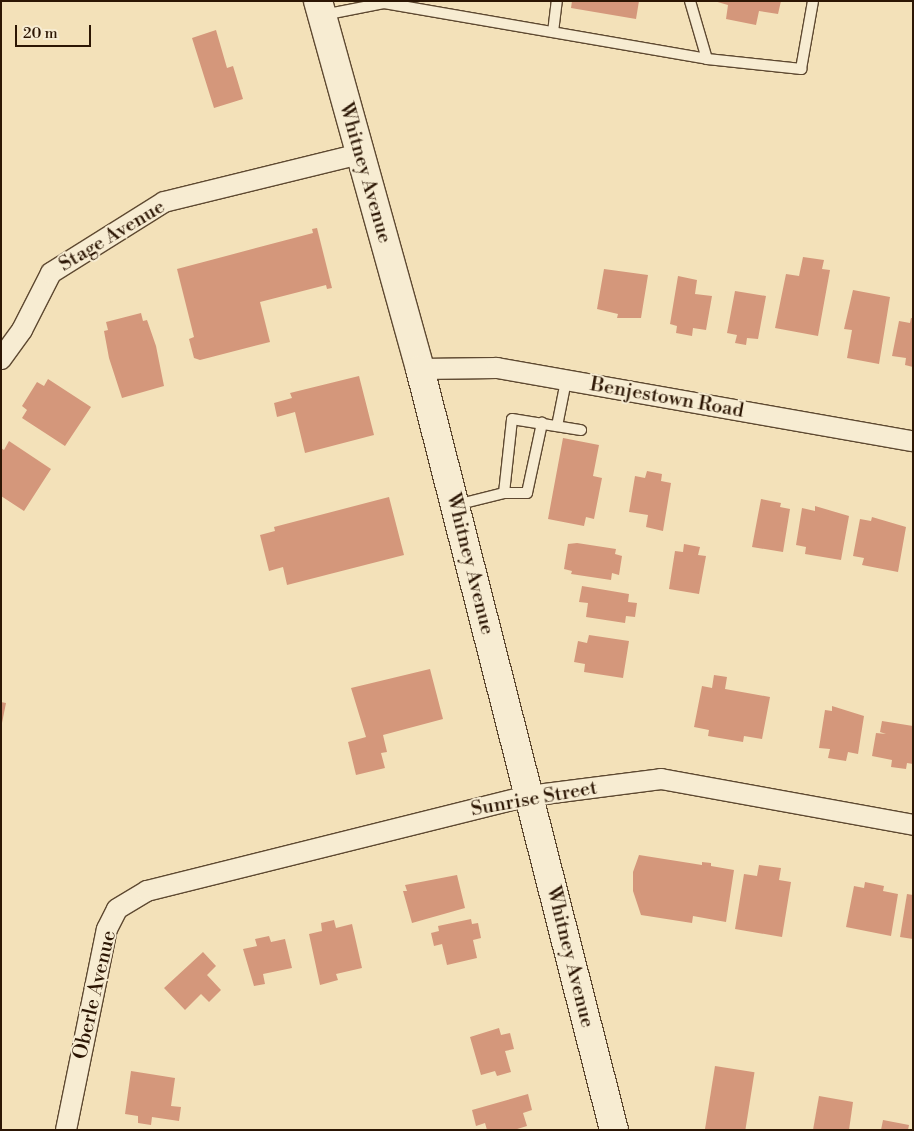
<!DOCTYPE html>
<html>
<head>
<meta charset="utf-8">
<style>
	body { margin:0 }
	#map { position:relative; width:914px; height:1131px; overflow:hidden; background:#f3e1b9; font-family:"Libre Bodoni",serif }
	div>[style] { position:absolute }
	.building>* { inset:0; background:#d4977b; transform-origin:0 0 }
	.roads { filter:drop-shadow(1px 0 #5e4931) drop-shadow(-1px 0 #5e4931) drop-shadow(0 1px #5e4931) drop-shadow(0 -1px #5e4931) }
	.service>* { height:10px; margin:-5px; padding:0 5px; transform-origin:5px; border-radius:5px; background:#f7ecd2 }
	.minor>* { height:20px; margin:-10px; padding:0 10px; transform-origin:10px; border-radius:10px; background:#f7ecd2 }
	.secondary>* { height:28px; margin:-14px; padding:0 14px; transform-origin:14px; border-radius:14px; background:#f7ecd2 }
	span { translate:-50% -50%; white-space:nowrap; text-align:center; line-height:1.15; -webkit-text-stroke:4px #f7ecd2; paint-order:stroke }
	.street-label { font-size:20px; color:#2c1604 }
	.frame { position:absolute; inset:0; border:2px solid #2c1604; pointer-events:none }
	.scale { position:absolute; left:15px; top:25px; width:76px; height:22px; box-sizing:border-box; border:2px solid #2c1604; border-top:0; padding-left:6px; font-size:15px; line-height:18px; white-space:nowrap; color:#2c1604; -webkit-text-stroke:4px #f7ecd2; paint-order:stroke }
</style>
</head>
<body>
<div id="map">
	<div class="building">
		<div style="clip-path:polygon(572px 1px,639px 1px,636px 19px,571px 8px)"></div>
		<div style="clip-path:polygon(714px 1px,781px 1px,778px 14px,759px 11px,756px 25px,726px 19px,728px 5px)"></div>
		<div style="clip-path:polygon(216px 30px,227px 68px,233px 66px,243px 99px,214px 108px,192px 38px)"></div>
		<div style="clip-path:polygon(317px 228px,332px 288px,327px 289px,326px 285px,260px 302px,270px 342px,200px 360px,194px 358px,189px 339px,194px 337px,177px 269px,313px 233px,312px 229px)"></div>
		<div style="clip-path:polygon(803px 257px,824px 260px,822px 269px,830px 270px,818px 336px,775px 328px,786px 274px,799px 276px)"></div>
		<div style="clip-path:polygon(604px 269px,648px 275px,641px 318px,617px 318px,618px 314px,597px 309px)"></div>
		<div style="clip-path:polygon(678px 276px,697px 280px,695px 294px,712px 296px,706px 330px,693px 328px,692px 336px,676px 333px,677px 326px,670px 324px)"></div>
		<div style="clip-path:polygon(853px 290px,890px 297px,879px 364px,847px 358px,852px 330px,844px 329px)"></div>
		<div style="clip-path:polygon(735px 291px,766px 296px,758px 339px,747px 338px,746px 345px,735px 343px,737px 335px,727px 333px)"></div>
		<div style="clip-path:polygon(141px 313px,143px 321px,147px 320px,156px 346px,164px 386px,122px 398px,109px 358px,104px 331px,108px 330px,106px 322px)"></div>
		<div style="clip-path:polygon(911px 318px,913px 318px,913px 367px,905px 365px,906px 358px,892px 356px,899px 321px,910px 323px)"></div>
		<div style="clip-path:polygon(359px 376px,374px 435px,305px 453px,295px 412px,277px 417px,274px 403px,292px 398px,290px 393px)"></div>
		<div style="clip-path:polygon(48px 379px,91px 407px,65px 446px,22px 418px,27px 410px,22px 406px,37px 382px,44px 386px)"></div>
		<div style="clip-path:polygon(563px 438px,599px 445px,593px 476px,602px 478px,594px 519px,586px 517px,584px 526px,548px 519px)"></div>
		<div style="clip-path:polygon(9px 441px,51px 469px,24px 511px,1px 496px,1px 448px,4px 450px)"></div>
		<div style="clip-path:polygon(647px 471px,662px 474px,661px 481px,671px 483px,663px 531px,646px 527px,648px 515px,629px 512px,635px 476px,645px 478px)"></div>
		<div style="clip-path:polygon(389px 497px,404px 555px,287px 585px,283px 567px,269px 571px,260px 535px,275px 531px,274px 527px)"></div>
		<div style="clip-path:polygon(761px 499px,781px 503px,780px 507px,790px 509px,783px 552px,752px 547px)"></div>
		<div style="clip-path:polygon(815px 506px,849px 516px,841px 560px,805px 554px,806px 547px,796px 545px,802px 508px,815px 511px)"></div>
		<div style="clip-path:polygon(872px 517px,906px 527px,898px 572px,862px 565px,864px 558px,853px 556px,860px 519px,871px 521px)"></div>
		<div style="clip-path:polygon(577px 543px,616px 549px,615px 554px,622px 556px,619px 575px,612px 573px,611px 580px,571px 574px,572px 571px,564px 569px,568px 544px)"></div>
		<div style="clip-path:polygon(684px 544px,700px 547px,698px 555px,706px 556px,699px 594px,669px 589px,675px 551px,683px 552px)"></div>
		<div style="clip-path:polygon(582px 586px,629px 594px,628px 602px,637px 603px,635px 617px,626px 616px,625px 623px,586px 617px,588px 603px,579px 602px)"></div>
		<div style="clip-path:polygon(589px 635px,629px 641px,623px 678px,584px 672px,585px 664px,574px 662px,578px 641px,587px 643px)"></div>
		<div style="clip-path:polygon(430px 669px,443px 719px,383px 735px,387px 752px,381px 753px,385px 768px,356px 775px,348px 742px,366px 737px,351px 688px)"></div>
		<div style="clip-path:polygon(714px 675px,727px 677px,725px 689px,770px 697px,762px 739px,744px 736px,743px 742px,708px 736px,709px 730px,694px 727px,702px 686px,712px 688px)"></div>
		<div style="clip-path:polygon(1px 702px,6px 703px,2px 723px,1px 723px)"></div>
		<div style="clip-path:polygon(832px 706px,864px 716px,858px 754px,848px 752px,846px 761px,828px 758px,830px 749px,819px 748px,825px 710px,832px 711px)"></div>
		<div style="clip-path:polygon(882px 721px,913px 726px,913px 764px,907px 763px,906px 769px,891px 767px,892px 760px,872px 756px,876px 733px,886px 734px,880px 732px)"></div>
		<div style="clip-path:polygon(639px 855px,702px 865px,702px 862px,711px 863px,711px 866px,734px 870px,726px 922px,693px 916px,692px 923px,641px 915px,633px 891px,633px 872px)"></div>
		<div style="clip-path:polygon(759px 865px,781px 868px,779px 880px,791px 882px,782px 937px,735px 929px,744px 874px,757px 876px)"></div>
		<div style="clip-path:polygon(457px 875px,465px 908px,412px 923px,403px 891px,407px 891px,405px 885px)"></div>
		<div style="clip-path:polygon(865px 882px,884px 886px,883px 891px,898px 894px,891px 936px,846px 927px,854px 886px,864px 888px)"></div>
		<div style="clip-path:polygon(907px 894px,913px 895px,913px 939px,900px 937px)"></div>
		<div style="clip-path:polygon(471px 919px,472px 924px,478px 923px,481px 938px,473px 940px,477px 958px,447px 965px,442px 944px,434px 946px,431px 933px,439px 931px,438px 926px)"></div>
		<div style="clip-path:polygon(334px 920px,336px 928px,352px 924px,362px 968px,336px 974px,338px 980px,320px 985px,309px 934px,322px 931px,321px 923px)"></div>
		<div style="clip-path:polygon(269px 936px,271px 942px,285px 939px,292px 968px,263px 974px,265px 984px,254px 986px,243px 949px,257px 946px,255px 939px)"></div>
		<div style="clip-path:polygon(203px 952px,216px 966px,207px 975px,221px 990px,209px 1002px,201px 994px,185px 1010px,164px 988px)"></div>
		<div style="clip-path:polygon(499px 1028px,501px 1035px,510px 1033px,514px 1049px,505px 1051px,511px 1072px,497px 1076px,495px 1071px,481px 1075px,470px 1037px)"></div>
		<div style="left:715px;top:1066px;width:40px;height:64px;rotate:9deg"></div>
		<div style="clip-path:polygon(131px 1071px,175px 1078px,171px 1106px,181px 1107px,179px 1121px,152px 1117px,151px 1125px,138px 1123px,138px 1116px,125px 1114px)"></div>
		<div style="clip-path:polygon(528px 1094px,532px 1110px,523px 1113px,527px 1126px,514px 1130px,487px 1130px,485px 1123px,476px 1126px,472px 1110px)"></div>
		<div style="clip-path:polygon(819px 1096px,853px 1102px,849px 1130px,813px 1130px)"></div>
		<div style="clip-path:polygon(883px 1120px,909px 1125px,908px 1130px,881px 1130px)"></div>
	</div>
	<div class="roads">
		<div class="service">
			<div style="left:690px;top:1px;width:60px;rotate:73.7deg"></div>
			<div style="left:323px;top:15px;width:62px;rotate:-11.1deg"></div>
			<div style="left:384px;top:3px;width:328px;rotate:9.8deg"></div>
			<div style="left:707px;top:59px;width:95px;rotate:6.1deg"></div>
			<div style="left:801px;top:69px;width:69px;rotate:-80deg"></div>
			<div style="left:553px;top:32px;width:31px;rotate:-83deg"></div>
			<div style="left:557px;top:426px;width:46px;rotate:-78.7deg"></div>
			<div style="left:504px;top:493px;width:74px;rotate:-83.8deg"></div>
			<div style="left:512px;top:419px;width:70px;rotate:9.1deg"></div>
			<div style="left:456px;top:505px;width:49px;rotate:-14deg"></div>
			<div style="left:504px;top:493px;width:23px"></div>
			<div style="left:527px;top:493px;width:72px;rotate:-77.9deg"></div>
		</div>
		<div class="minor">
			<div style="left:1px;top:359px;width:36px;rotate:-54deg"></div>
			<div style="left:22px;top:330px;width:64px;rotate:-63deg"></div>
			<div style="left:51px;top:273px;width:133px;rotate:-32.1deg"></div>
			<div style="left:164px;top:202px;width:201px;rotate:-13.8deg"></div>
			<div style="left:420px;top:369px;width:77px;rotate:-0.7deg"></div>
			<div style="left:497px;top:368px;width:422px;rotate:10deg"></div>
			<div style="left:66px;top:1130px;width:205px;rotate:-78.5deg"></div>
			<div style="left:107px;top:929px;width:22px;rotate:-63deg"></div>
			<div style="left:117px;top:909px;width:35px;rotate:-31deg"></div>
			<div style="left:147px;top:891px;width:394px;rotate:-14deg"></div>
			<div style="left:529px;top:796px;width:133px;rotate:-7.3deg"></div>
			<div style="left:661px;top:779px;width:256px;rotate:10.3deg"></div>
		</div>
		<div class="secondary">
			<div style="left:318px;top:1px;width:382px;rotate:74.5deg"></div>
			<div style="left:420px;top:369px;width:785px;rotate:75.7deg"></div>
		</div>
	</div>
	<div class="street-label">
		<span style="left:365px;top:173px;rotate:74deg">Whitney Avenue</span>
		<span style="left:112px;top:236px;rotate:-31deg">Stage Avenue</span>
		<span style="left:667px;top:398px;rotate:10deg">Benjestown Road</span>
		<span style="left:470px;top:564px;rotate:76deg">Whitney Avenue</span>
		<span style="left:534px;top:799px;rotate:-10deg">Sunrise Street</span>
		<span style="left:570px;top:957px;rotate:76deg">Whitney Avenue</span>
		<span style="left:95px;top:995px;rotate:-77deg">Oberle Avenue</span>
	</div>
	<div class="frame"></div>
	<div class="scale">20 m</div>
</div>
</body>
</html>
